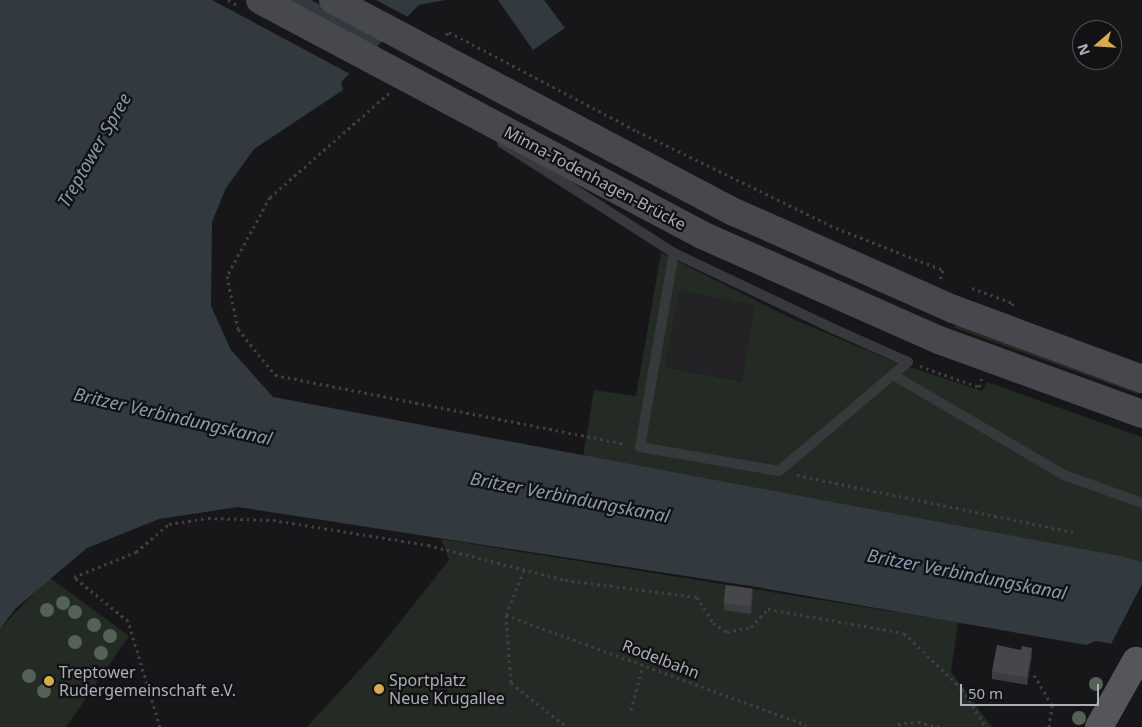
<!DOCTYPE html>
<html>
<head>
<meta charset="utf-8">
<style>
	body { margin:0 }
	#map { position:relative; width:1142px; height:727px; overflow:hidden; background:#171719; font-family:"Noto Sans",sans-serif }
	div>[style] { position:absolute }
	.built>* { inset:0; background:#232326; transform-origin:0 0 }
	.green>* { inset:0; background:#242a24; transform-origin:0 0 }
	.water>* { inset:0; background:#323a40 }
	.pier>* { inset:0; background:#171719 }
	.path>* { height:3px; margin-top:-1.5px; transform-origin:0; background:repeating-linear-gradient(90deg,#3f4044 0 2.5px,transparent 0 6.5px) }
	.lane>* { height:10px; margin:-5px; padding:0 5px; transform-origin:5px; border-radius:5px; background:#38393d }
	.secondary>* { height:28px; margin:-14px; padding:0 14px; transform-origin:14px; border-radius:14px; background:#47484d }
	.primary>* { height:28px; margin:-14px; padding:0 14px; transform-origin:14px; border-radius:14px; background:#55565c }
	.path-bridge>* { height:3px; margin-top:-1.5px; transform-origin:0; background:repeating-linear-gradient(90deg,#3f4044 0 2.5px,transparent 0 6.5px) }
	.secondary-bridge>* { height:28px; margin:-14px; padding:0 14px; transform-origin:14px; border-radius:14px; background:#47484d }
	.trees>* { width:14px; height:14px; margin:-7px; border-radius:50%; background:#536254 }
	.wall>* { inset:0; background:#3c3d40 }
	.shaded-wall>* { inset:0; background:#313234 }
	.building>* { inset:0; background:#46474b; transform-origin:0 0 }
	.dots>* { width:14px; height:14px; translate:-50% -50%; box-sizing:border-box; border:2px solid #121214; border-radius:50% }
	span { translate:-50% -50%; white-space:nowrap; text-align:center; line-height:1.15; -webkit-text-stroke:4.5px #121214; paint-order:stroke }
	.street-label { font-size:16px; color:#abafb7 }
	.poi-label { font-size:16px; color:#abafb7 }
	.left { translate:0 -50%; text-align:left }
	.water-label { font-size:18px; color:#869cae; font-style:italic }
	.north { position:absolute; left:1072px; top:20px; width:50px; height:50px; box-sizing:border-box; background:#121214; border:1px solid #4f5155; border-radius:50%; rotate:251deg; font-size:14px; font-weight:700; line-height:20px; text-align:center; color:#abafb7 }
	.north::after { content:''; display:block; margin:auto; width:18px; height:22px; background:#ddaa4a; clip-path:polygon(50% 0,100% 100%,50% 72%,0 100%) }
	.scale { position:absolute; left:960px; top:684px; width:139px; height:22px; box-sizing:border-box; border:2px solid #abafb7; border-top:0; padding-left:6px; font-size:15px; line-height:18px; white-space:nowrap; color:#abafb7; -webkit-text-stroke:4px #121214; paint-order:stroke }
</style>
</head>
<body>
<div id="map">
	<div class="built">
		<div style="left:678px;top:291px;width:79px;height:77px;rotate:10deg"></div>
	</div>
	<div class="green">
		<div style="clip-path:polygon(evenodd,661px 253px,791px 318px,897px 363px,982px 391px,987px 382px,1142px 437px,1142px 562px,583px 456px,594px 390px,636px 396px,661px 253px,679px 291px,755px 305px,742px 381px,665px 367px,679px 291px)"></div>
		<div style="left:957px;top:319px;width:197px;height:9px;rotate:20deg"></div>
		<div style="clip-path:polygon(441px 539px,958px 622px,951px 672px,992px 727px,307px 727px,376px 652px,449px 560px)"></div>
		<div style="clip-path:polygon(49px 577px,129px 636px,66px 727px,0 727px,0 629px)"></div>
	</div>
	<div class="water">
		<div style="clip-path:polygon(0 0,445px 0,419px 5px,341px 82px,343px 90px,254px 149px,226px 188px,212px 222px,211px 306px,231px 350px,273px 397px,1120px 556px,1142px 562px,1142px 649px,1096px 641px,1086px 645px,757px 587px,238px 507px,159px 519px,87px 548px,16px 608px,0 629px)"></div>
		<div style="clip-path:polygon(498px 0,544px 0,565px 28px,533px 50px)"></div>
	</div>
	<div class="pier">
		<div style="clip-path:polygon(212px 0,281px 0,377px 51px,352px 75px)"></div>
		<div style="clip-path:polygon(311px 0,376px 0,410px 18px,387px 40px)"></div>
		<div style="clip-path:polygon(1142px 584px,1142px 652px,1110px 646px)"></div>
	</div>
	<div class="path">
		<div style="left:446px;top:35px;width:4px;rotate:-45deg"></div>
		<div style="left:449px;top:32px;width:212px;rotate:27.8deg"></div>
		<div style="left:637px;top:131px;width:221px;rotate:26deg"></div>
		<div style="left:836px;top:228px;width:115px;rotate:21.4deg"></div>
		<div style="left:943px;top:270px;width:10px;rotate:107deg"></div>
		<div style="left:389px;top:93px;width:158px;rotate:138.8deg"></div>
		<div style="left:270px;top:197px;width:90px;rotate:118.6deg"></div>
		<div style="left:227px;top:276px;width:54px;rotate:78.3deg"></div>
		<div style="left:238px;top:329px;width:59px;rotate:51.2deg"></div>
		<div style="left:275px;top:375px;width:358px;rotate:11.1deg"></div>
		<div style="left:972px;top:288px;width:44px;rotate:20.1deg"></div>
		<div style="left:1013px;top:303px;width:5px;rotate:112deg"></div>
		<div style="left:920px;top:366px;width:63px;rotate:19.6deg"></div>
		<div style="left:979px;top:387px;width:9px;rotate:-72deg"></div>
		<div style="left:797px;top:475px;width:285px;rotate:11.7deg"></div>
		<div style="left:524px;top:570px;width:48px;rotate:111.8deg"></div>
		<div style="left:506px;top:615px;width:68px;rotate:85.8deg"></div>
		<div style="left:511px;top:683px;width:71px;rotate:38.2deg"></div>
		<div style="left:506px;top:615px;width:320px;rotate:20.1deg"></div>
		<div style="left:1034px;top:675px;width:35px;rotate:59deg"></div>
		<div style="left:1052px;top:705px;width:22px;rotate:98deg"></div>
		<div style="left:631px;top:710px;width:47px;rotate:-75.1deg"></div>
		<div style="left:898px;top:724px;width:20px;rotate:-6deg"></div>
		<div style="left:918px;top:722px;width:23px;rotate:13deg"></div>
		<div style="left:160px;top:727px;width:111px;rotate:-106.8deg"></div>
		<div style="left:128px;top:621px;width:70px;rotate:-140.8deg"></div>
		<div style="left:74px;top:577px;width:67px;rotate:-22deg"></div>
		<div style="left:136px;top:552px;width:43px;rotate:-40.3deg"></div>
		<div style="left:169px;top:524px;width:39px;rotate:-9deg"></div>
		<div style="left:208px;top:518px;width:65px;rotate:1.8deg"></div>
		<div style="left:273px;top:520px;width:157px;rotate:9.2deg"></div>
		<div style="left:428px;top:545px;width:141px;rotate:14.3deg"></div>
		<div style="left:565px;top:580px;width:133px;rotate:7.3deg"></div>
		<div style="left:697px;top:597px;width:31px;rotate:58deg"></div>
		<div style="left:713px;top:623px;width:17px;rotate:33deg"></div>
		<div style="left:727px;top:632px;width:25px;rotate:-12deg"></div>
		<div style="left:751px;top:627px;width:25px;rotate:-47deg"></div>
		<div style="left:768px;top:609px;width:138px;rotate:10deg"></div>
		<div style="left:904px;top:633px;width:81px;rotate:44deg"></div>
		<div style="left:962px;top:689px;width:45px;rotate:57.7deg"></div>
	</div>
	<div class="lane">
		<div style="left:502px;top:143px;width:204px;rotate:32.6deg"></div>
		<div style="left:674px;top:253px;width:177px;rotate:25.4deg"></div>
		<div style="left:834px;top:329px;width:81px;rotate:24deg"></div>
		<div style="left:908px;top:362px;width:169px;rotate:139.8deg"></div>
		<div style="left:779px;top:471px;width:141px;rotate:-170.2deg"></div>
		<div style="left:640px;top:447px;width:197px;rotate:-80.1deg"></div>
		<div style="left:893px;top:375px;width:198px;rotate:30.3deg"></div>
		<div style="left:1064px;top:475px;width:83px;rotate:19.7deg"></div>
	</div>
	<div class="secondary">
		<div style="left:953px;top:309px;width:202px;rotate:20.3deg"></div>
		<div style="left:939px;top:340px;width:216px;rotate:20deg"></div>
	</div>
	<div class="primary">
		<div style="left:1099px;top:727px;width:76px;rotate:-60.7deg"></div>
	</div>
	<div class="path-bridge">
		<div style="left:228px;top:0;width:13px;rotate:29deg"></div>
	</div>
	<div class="secondary-bridge">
		<div style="left:260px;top:0;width:501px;rotate:28deg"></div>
		<div style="left:702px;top:235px;width:259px;rotate:23.9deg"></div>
		<div style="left:333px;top:0;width:454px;rotate:27.9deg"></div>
		<div style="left:734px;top:212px;width:240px;rotate:23.9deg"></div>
	</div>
	<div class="trees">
		<div style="left:63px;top:603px"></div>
		<div style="left:47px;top:610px"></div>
		<div style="left:75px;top:612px"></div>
		<div style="left:94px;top:625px"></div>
		<div style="left:110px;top:636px"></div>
		<div style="left:75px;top:642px"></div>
		<div style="left:101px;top:653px"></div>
		<div style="left:29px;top:676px"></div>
		<div style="left:1096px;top:684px"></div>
		<div style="left:44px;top:691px"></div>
		<div style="left:1079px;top:718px"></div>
	</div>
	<div class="wall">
		<div style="clip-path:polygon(753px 597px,751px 614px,724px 610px,724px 603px)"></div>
		<div style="clip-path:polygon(1032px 655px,1027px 685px,992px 679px,992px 671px)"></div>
	</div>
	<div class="shaded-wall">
		<div style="clip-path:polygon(753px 589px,753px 597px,751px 614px,751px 607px)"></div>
		<div style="clip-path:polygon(1032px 648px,1032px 655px,1027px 685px,1027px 678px)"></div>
	</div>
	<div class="building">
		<div style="left:726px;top:585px;width:27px;height:18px;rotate:8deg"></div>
		<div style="clip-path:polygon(997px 645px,1021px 650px,1022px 646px,1032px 648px,1027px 678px,992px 671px)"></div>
	</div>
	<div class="dots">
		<div style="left:49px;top:681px;background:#ddaa4a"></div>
		<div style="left:379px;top:689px;background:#ddaa4a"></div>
	</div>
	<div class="street-label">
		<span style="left:595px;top:178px;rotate:28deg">Minna-Todenhagen-Brücke</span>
		<span style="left:661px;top:659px;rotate:21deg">Rodelbahn</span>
	</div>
	<div class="poi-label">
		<span class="left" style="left:59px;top:681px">Treptower<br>Rudergemeinschaft e.V.</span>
		<span class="left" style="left:389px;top:689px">Sportplatz<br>Neue Krugallee</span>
	</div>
	<div class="water-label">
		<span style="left:94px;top:150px;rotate:-60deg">Treptower Spree</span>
		<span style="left:173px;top:416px;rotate:13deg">Britzer Verbindungskanal</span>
		<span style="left:570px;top:497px;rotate:11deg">Britzer Verbindungskanal</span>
		<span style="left:967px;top:574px;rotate:11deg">Britzer Verbindungskanal</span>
	</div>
	<div class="north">N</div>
	<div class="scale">50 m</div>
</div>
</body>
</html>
